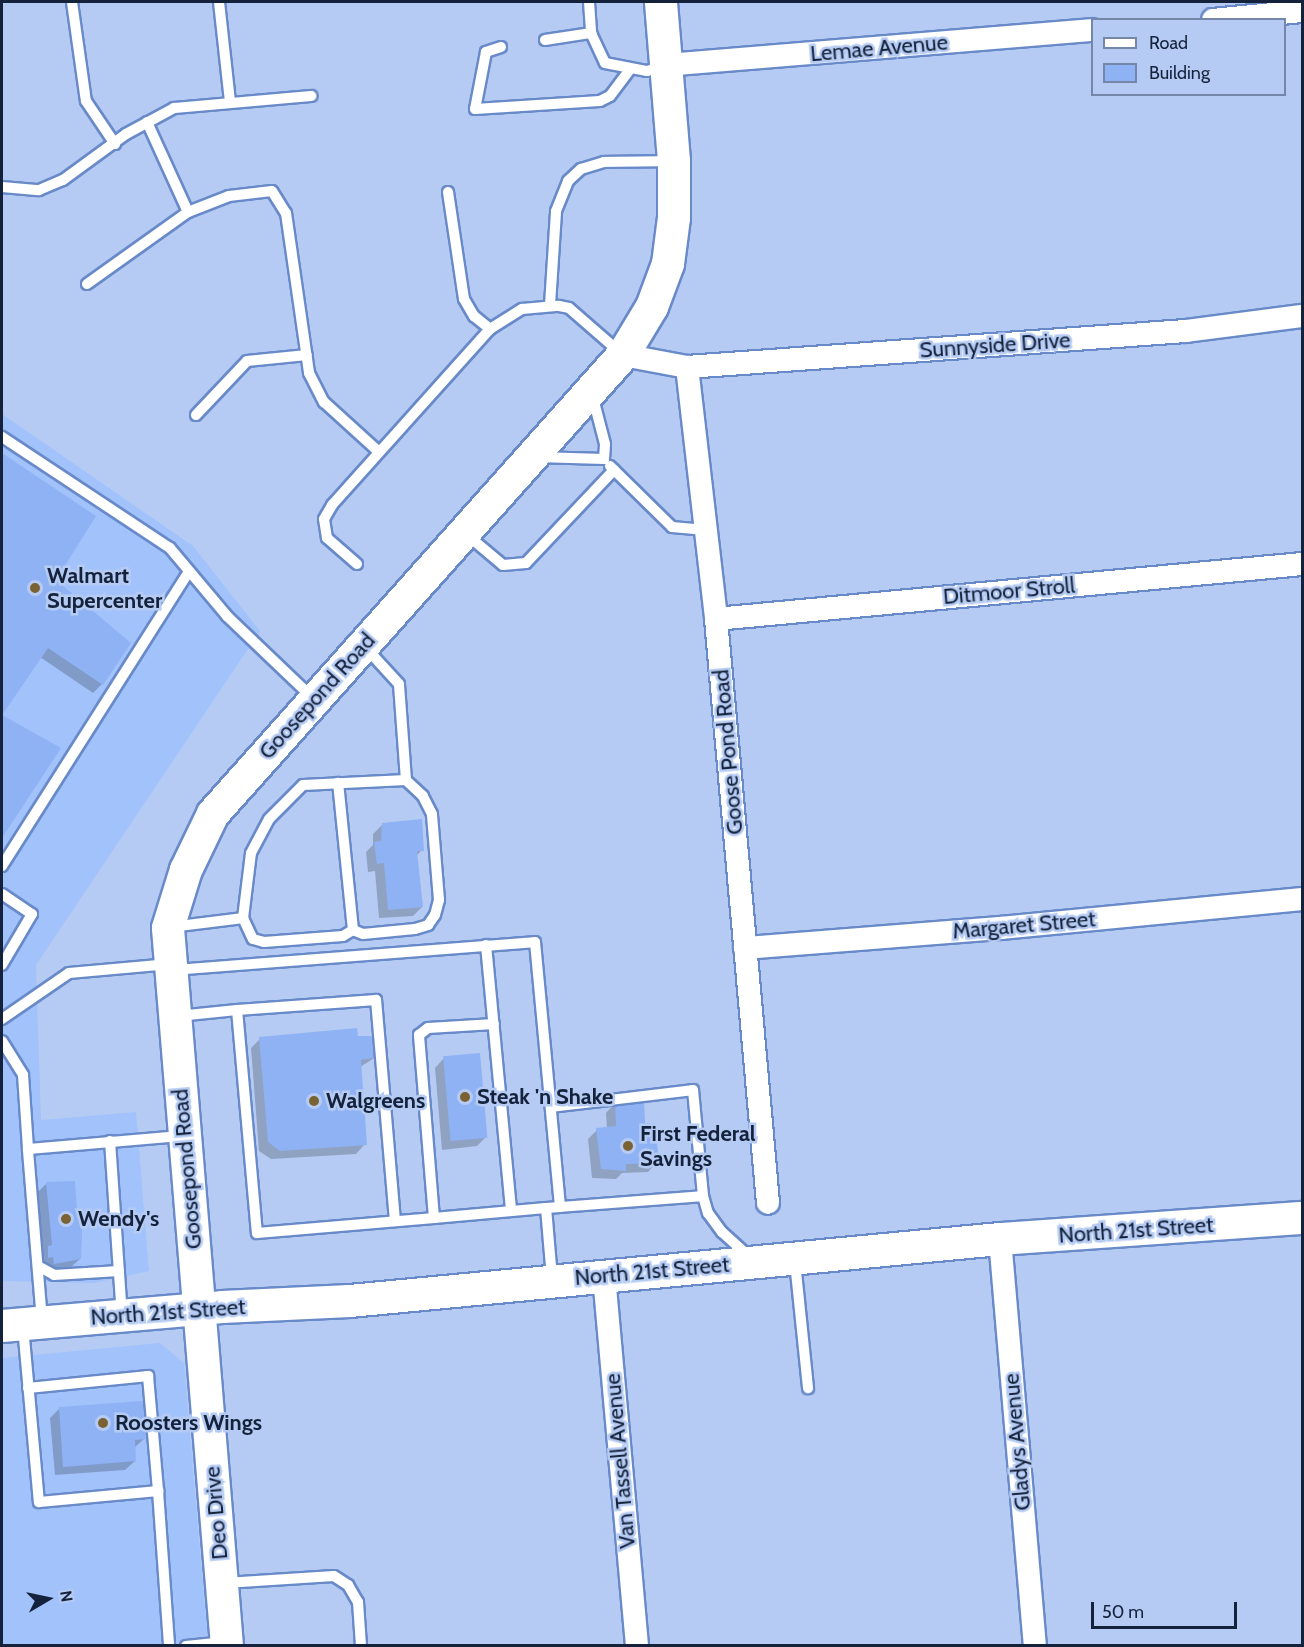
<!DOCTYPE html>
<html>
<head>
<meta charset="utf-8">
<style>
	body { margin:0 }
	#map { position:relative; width:1304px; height:1647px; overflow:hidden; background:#b5cbf3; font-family:Cabin,sans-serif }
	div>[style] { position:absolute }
	.built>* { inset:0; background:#a2c2fc }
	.shadow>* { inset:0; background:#0003 }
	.building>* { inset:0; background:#8fb2f4; transform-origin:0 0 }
	.roads { filter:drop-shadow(2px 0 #698ac9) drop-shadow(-2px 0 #698ac9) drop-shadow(0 2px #698ac9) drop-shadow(0 -2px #698ac9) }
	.lane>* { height:10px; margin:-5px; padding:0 5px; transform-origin:5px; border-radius:5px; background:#fff }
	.street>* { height:22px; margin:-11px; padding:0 11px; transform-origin:11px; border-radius:11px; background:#fff }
	.secondary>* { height:32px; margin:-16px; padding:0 16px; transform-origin:16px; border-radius:16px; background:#fff }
	.dots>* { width:16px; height:16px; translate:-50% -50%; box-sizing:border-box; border:3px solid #b5cbf3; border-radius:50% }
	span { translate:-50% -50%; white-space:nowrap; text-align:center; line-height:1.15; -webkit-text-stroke:5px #b5cbf3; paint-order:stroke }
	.street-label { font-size:22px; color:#15223b }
	.poi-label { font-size:22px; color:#15223b; font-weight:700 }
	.left { translate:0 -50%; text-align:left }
	.frame { position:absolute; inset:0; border:3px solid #15223b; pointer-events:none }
	.legend { position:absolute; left:1091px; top:18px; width:195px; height:78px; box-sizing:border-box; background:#b5cbf3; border:2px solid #7587a9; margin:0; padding:8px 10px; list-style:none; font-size:18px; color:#15223b }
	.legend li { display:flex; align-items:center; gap:12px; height:30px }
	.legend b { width:30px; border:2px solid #7587a9 }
	.north { position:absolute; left:18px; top:1569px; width:60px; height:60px; -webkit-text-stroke:4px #b5cbf3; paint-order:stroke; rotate:81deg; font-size:16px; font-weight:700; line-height:24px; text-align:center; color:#15223b }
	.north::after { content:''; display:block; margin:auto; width:21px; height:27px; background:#15223b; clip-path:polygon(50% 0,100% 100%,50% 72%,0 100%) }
	.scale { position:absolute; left:1091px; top:1602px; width:146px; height:27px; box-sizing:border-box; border:3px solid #15223b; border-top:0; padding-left:8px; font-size:18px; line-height:21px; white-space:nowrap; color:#15223b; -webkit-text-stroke:4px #b5cbf3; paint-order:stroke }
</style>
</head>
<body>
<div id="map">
	<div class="built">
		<div style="clip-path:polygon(2px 414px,193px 546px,260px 631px,36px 965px,41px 1120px,136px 1112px,149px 1271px,94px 1283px,2px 1281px)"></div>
		<div style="clip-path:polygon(160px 1343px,184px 1363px,208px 1645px,2px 1646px,2px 1358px)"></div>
	</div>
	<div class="shadow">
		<div style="clip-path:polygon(2px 455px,94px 517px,54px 580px,102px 684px,93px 693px,40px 657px,2px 712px)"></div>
		<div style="clip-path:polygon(2px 717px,59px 749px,2px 835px)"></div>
		<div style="clip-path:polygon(383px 824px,422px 850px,416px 856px,422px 907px,413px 916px,379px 918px,375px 871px,368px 872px,366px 852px,373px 845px,373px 834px)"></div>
		<div style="clip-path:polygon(260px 1039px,376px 1057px,360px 1067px,365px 1144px,356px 1154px,271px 1159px,259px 1151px,251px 1048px)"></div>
		<div style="clip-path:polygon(444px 1058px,486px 1137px,477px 1146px,442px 1150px,435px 1068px)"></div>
		<div style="clip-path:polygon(615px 1103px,644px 1124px,657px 1162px,648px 1172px,622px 1173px,616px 1179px,592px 1178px,588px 1139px,597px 1130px,607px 1129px,606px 1113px)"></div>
		<div style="clip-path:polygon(46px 1184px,80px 1259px,70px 1268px,45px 1272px,40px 1257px,43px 1253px,37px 1193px)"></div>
		<div style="clip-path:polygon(60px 1408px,145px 1438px,134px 1448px,135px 1461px,125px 1470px,55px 1475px,50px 1418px)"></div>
	</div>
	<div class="building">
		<div style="clip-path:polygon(2px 453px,96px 516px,56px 580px,131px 643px,103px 685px,48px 648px,2px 715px)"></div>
		<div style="clip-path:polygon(2px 715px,61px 748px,2px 838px)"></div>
		<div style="clip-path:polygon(422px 819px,424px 851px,417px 851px,423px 907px,388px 910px,384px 863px,377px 864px,374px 842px,381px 841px,382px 823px)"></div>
		<div style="clip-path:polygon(357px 1028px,358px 1036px,377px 1036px,378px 1057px,361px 1060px,367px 1145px,280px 1151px,268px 1142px,259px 1037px)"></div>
		<div style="left:480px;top:1053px;width:85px;height:37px;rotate:85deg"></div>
		<div style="clip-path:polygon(644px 1099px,645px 1123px,655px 1123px,659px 1163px,626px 1164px,626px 1171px,601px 1169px,596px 1128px,616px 1126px,615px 1102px)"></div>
		<div style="clip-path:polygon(75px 1181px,77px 1212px,83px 1213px,81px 1259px,54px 1264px,53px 1257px,48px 1258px,48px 1246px,52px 1245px,46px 1182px)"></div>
		<div style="clip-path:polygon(143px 1401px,146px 1439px,135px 1440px,136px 1461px,63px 1467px,59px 1407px)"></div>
	</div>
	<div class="roads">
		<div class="lane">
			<div style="left:72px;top:2px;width:100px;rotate:82deg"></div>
			<div style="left:86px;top:101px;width:52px;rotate:56deg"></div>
			<div style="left:219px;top:2px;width:100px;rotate:83.7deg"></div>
			<div style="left:589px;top:2px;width:31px;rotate:86deg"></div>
			<div style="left:591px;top:33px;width:33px;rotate:65deg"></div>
			<div style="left:605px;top:63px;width:43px;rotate:10.8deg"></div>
			<div style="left:647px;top:71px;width:17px;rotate:-17deg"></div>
			<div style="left:545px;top:40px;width:47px;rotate:-8.7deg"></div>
			<div style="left:501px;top:47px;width:16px;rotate:162deg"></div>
			<div style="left:486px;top:52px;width:58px;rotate:100.9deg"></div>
			<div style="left:475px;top:109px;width:125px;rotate:-3.7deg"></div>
			<div style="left:600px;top:101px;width:11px;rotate:-27deg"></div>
			<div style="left:610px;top:96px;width:34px;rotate:-53deg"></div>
			<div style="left:147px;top:122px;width:99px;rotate:65.5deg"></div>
			<div style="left:2px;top:187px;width:37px;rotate:5deg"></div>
			<div style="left:39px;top:190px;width:26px;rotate:-23deg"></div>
			<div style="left:63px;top:180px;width:78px;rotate:-36.1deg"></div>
			<div style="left:126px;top:134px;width:55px;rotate:-28.4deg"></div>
			<div style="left:174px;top:108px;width:138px;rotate:-5deg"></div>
			<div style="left:448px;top:192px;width:108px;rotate:81.5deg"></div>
			<div style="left:464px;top:299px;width:20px;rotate:60deg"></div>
			<div style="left:474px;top:316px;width:21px;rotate:39deg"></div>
			<div style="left:87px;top:284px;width:124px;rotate:-35.5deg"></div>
			<div style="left:188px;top:212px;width:44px;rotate:-21.3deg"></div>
			<div style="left:229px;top:196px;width:43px;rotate:-6.6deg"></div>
			<div style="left:272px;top:191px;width:26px;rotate:58deg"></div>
			<div style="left:286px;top:213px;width:162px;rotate:81.8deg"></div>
			<div style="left:309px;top:373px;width:33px;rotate:63deg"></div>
			<div style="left:324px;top:402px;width:74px;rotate:42.3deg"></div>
			<div style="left:550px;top:305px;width:94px;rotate:-86.3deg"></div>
			<div style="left:556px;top:211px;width:32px;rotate:-68deg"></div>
			<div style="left:568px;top:181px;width:18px;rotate:-43deg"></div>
			<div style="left:581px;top:169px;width:24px;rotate:-17deg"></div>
			<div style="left:604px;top:162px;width:69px;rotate:-0.8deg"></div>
			<div style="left:196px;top:415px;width:74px;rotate:-46.6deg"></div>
			<div style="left:247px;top:361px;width:60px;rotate:-5.7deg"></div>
			<div style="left:2px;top:437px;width:201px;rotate:33.5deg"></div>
			<div style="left:170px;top:548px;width:89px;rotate:50deg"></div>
			<div style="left:227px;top:616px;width:120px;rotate:43.7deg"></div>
			<div style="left:537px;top:457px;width:67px;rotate:1.7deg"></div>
			<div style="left:604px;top:459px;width:15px;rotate:-86deg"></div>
			<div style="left:605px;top:444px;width:52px;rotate:-104.6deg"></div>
			<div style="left:610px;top:466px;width:87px;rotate:44.5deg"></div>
			<div style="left:672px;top:527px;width:34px;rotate:5deg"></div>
			<div style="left:466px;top:534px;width:48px;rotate:40deg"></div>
			<div style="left:503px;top:565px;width:23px;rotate:-5deg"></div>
			<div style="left:526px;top:563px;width:128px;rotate:-46.6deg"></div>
			<div style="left:357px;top:564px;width:40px;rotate:-139deg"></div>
			<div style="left:327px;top:538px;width:19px;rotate:-99deg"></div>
			<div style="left:324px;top:519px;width:16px;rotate:-60deg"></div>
			<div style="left:332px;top:505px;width:237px;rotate:-48.1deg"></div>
			<div style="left:490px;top:329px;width:38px;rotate:-32deg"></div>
			<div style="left:522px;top:309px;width:37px;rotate:-5deg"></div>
			<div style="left:559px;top:306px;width:10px;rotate:11deg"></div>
			<div style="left:569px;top:308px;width:70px;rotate:41deg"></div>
			<div style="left:2px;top:866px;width:349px;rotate:-57.6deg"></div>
			<div style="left:2px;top:894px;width:36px;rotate:34deg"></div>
			<div style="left:32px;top:914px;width:59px;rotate:120.5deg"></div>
			<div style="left:243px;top:918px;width:23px;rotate:65deg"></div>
			<div style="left:253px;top:939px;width:11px;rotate:15deg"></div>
			<div style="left:264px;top:942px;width:79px;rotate:-4.3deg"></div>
			<div style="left:343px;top:936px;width:12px;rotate:-31deg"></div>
			<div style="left:353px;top:930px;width:148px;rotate:-95.8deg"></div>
			<div style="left:171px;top:927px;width:73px;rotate:-7.1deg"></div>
			<div style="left:243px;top:918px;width:65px;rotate:-83deg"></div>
			<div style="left:251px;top:853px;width:38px;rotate:-62deg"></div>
			<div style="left:269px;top:819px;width:48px;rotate:-45deg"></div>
			<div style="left:303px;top:785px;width:103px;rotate:-2.8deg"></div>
			<div style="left:406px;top:780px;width:96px;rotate:-94.2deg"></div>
			<div style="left:399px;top:684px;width:49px;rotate:-132.5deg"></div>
			<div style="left:353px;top:930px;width:11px;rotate:22deg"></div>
			<div style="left:363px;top:934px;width:52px;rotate:-5.5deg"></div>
			<div style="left:415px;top:929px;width:14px;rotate:-17deg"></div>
			<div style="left:428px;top:925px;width:12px;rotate:-55deg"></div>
			<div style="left:435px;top:915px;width:16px;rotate:-75deg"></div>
			<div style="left:439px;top:900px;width:86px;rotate:-94.7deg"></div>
			<div style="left:432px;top:814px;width:20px;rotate:-117deg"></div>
			<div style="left:423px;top:796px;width:23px;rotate:-137deg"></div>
			<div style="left:486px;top:945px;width:267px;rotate:84.6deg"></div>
			<div style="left:174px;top:970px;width:362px;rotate:-4.4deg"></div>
			<div style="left:535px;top:942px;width:266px;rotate:84.6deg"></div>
			<div style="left:560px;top:1207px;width:14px;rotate:176deg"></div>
			<div style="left:546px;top:1208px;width:70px;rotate:85.1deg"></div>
			<div style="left:178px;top:1016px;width:59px;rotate:-5.8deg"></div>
			<div style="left:2px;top:1019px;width:81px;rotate:-34.5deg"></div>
			<div style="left:69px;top:973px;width:101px;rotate:-5.1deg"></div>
			<div style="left:2px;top:1041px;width:40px;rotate:58deg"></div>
			<div style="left:23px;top:1075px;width:74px;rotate:86.1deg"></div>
			<div style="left:551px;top:1107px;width:143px;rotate:-6.8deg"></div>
			<div style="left:693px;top:1090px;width:106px;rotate:84.6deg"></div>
			<div style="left:703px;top:1196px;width:18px;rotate:74deg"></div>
			<div style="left:708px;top:1213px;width:24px;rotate:54deg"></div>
			<div style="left:722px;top:1232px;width:39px;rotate:42deg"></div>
			<div style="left:110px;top:1141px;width:174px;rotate:86.1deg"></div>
			<div style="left:560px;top:1207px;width:143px;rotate:-4.4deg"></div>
			<div style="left:434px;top:1218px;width:184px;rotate:-94.7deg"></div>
			<div style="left:419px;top:1035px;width:11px;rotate:-38deg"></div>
			<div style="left:428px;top:1028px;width:66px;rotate:-3.5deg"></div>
			<div style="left:395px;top:1221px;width:222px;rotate:-94.9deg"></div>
			<div style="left:376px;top:1000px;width:139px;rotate:175.9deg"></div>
			<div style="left:237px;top:1010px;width:224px;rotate:84.9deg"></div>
			<div style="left:257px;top:1233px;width:178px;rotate:-4.8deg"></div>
			<div style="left:434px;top:1218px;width:112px;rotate:-5.1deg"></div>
			<div style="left:795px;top:1262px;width:127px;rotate:84.1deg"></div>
			<div style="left:38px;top:1266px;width:18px;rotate:29deg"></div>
			<div style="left:54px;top:1275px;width:65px;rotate:-3.5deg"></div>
			<div style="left:42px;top:1321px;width:173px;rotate:-94.7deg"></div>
			<div style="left:28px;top:1149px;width:154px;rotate:-4.9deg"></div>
			<div style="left:23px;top:1327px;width:176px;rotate:84.8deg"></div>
			<div style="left:39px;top:1502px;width:120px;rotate:-5.3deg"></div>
			<div style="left:158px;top:1491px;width:155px;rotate:85.9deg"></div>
			<div style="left:28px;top:1388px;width:121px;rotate:-5.7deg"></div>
			<div style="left:148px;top:1376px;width:115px;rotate:85deg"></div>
			<div style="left:225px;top:1583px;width:109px;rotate:-3.7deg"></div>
			<div style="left:334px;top:1576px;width:17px;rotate:33deg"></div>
			<div style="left:348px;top:1585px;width:20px;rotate:60deg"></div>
			<div style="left:358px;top:1602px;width:44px;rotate:86.1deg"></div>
			<div style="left:186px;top:1646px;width:39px;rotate:-6deg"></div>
		</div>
		<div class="street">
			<div style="left:1213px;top:20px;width:89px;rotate:-5.8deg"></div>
			<div style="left:666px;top:65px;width:427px;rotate:-4.7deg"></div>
			<div style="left:623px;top:355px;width:65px;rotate:10.6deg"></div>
			<div style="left:687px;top:367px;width:254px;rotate:83.4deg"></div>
			<div style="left:716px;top:619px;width:586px;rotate:84.91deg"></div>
			<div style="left:687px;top:367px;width:500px;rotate:-4.13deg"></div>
			<div style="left:1186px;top:331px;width:117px;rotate:-7.4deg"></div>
			<div style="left:716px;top:619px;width:589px;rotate:-5.36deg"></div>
			<div style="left:745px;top:948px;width:257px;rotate:-4.5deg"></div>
			<div style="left:1001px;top:928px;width:302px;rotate:-5.5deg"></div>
			<div style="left:1000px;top:1239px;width:409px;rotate:85.1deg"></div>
			<div style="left:604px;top:1276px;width:371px;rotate:84.9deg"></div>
		</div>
		<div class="secondary">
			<div style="left:2px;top:1326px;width:221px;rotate:-4.9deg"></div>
			<div style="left:222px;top:1307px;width:128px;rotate:-2.7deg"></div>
			<div style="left:350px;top:1301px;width:653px;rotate:-5.45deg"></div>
			<div style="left:1000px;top:1239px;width:303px;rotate:-4deg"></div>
			<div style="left:227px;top:1646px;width:720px;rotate:-94.7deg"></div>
			<div style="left:168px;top:928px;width:61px;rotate:-72.8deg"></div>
			<div style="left:186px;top:870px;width:62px;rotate:-64.3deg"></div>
			<div style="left:213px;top:814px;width:615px;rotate:-48.23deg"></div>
			<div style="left:623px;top:355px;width:56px;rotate:-58.9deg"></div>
			<div style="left:652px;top:307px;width:46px;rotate:-69.6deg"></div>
			<div style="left:668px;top:264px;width:46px;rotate:-82.6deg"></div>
			<div style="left:674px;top:218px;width:57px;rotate:-90deg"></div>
			<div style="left:674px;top:161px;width:160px;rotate:-94.7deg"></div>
		</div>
	</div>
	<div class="dots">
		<div style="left:35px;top:588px;background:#7b6233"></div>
		<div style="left:465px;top:1097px;background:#7b6233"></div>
		<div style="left:314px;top:1101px;background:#7b6233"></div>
		<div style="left:628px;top:1146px;background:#7b6233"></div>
		<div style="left:66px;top:1219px;background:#7b6233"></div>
		<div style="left:103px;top:1423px;background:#7b6233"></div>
	</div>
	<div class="street-label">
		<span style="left:879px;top:48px;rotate:-5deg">Lemae Avenue</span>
		<span style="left:995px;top:345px;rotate:-4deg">Sunnyside Drive</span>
		<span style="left:1009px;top:591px;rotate:-5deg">Ditmoor Stroll</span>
		<span style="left:317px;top:696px;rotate:-48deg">Goosepond Road</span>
		<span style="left:728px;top:752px;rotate:-95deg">Goose Pond Road</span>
		<span style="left:1024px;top:925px;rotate:-5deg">Margaret Street</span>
		<span style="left:187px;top:1169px;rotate:-95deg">Goosepond Road</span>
		<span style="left:1136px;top:1230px;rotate:-4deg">North 21st Street</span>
		<span style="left:652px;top:1271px;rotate:-5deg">North 21st Street</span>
		<span style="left:168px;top:1312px;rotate:-4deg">North 21st Street</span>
		<span style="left:1017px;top:1442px;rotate:-95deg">Gladys Avenue</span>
		<span style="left:620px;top:1461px;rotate:-95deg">Van Tassell Avenue</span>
		<span style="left:216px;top:1513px;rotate:-95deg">Deo Drive</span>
	</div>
	<div class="poi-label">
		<span class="left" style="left:47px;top:588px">Walmart<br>Supercenter</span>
		<span class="left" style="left:477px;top:1097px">Steak 'n Shake</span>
		<span class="left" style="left:326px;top:1101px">Walgreens</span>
		<span class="left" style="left:640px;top:1146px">First Federal<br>Savings</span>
		<span class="left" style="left:78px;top:1219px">Wendy's</span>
		<span class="left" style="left:115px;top:1423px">Roosters Wings</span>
	</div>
	<div class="frame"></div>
	<ul class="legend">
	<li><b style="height:8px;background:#fff"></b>Road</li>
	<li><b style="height:16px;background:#8fb2f4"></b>Building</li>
	</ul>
	<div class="north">N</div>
	<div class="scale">50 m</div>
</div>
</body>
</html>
